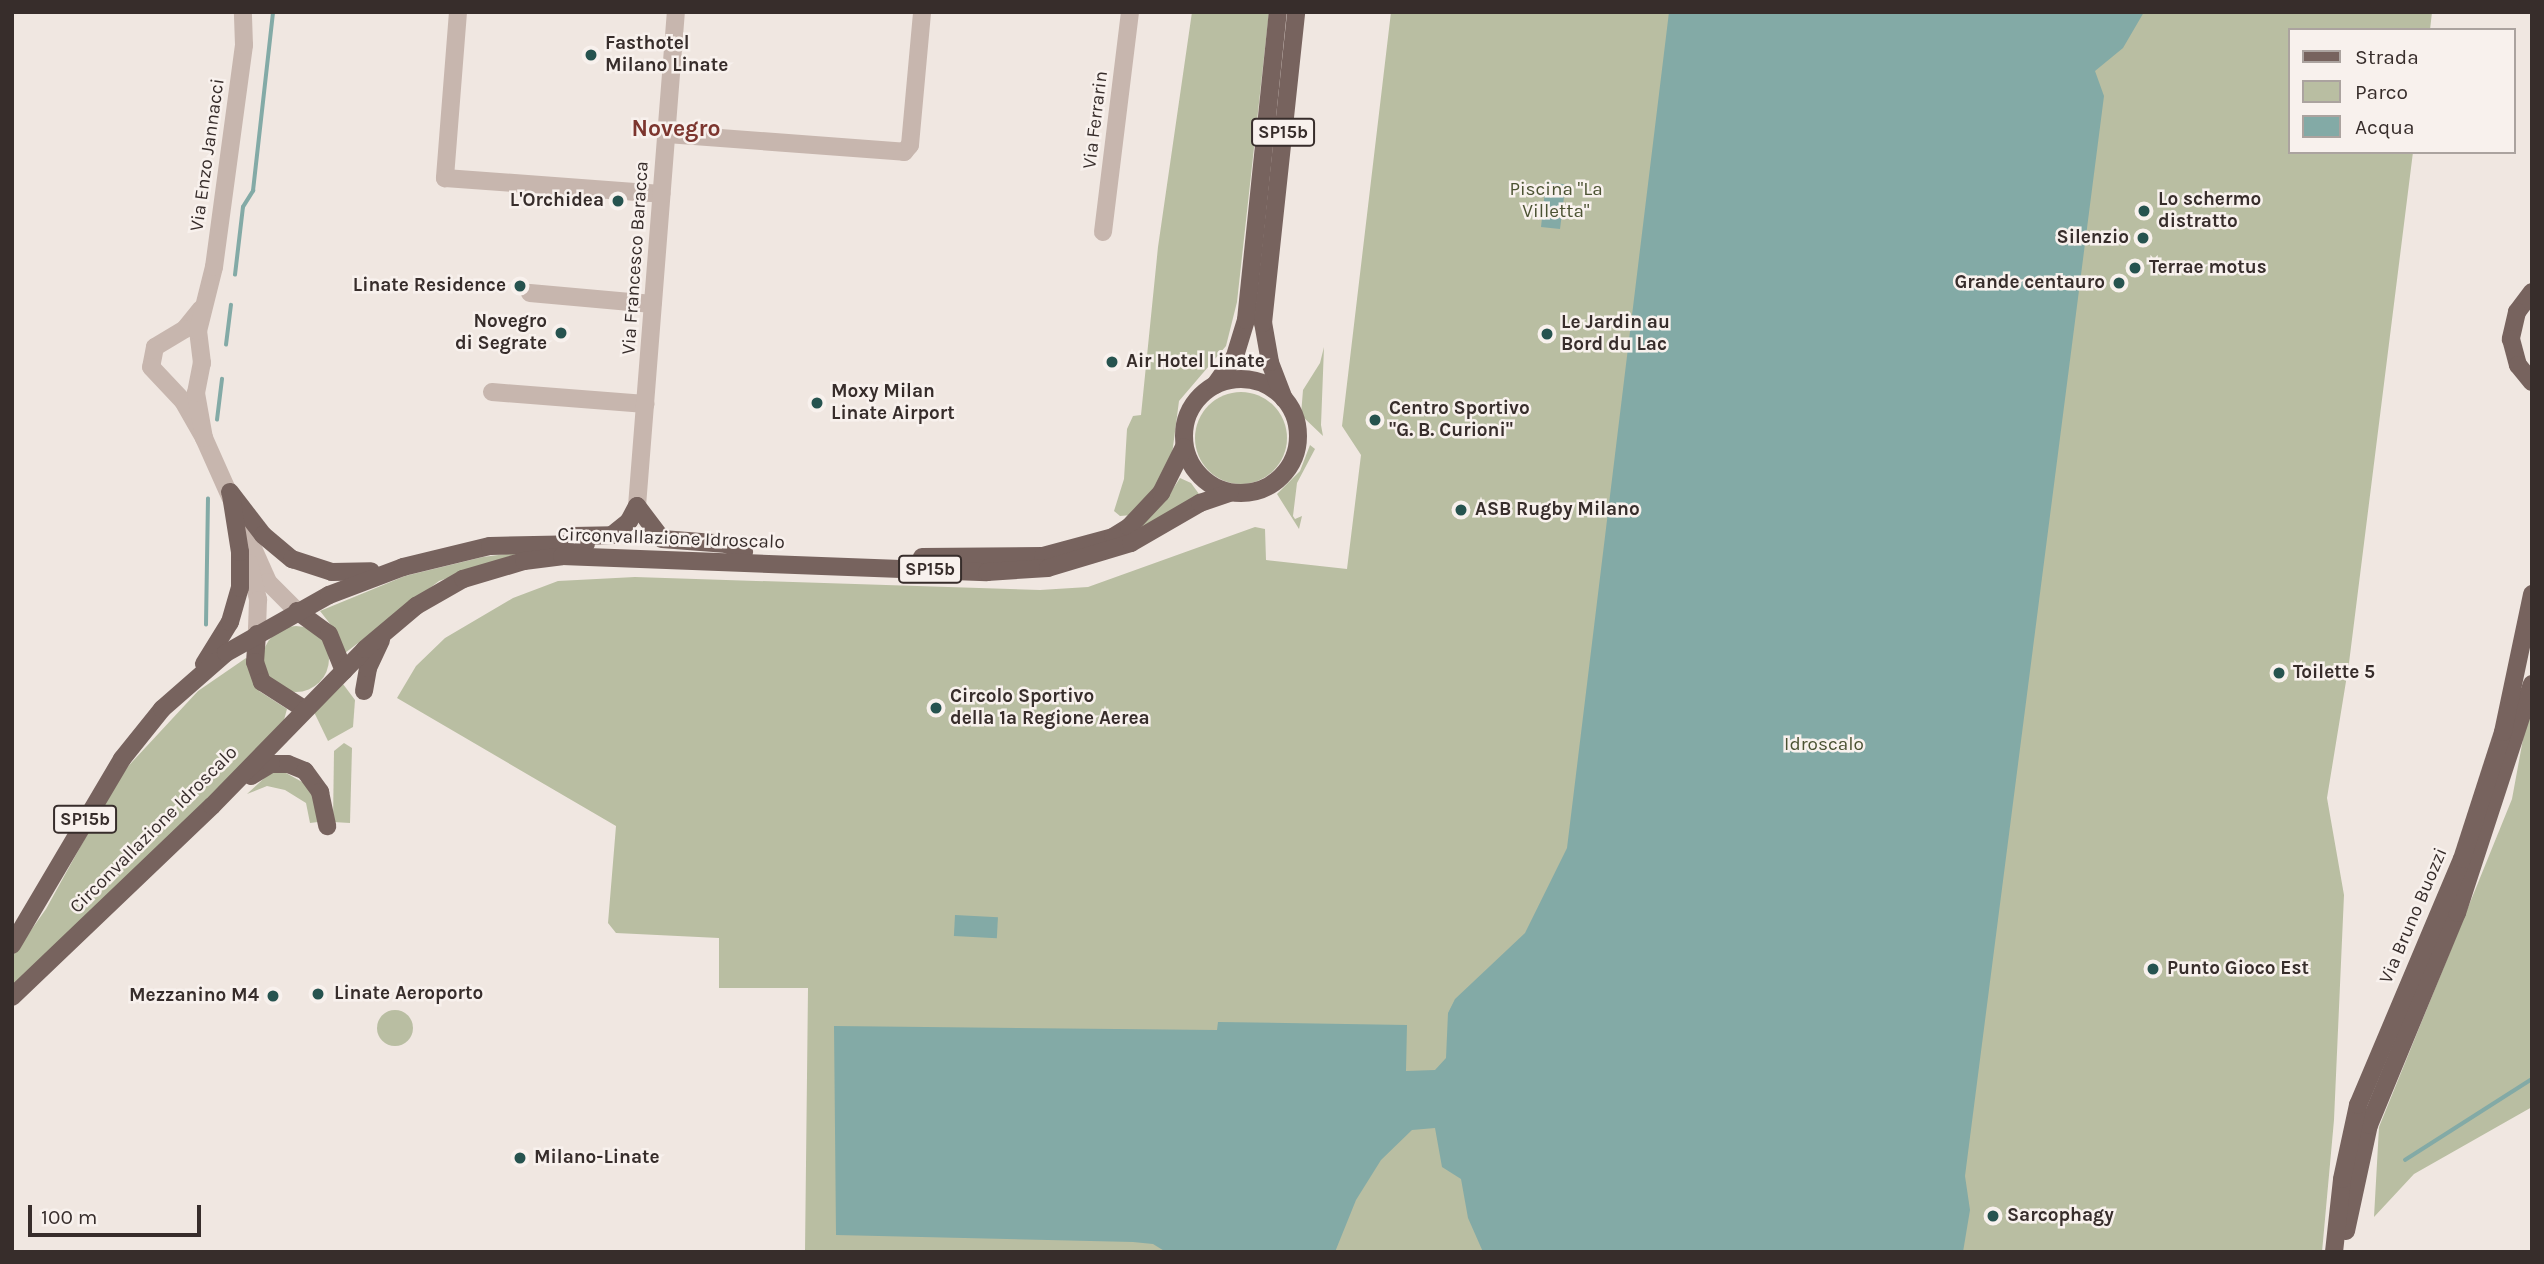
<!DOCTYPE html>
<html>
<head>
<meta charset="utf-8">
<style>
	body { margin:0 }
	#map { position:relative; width:2544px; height:1264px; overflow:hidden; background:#f0e7e1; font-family:Karla,sans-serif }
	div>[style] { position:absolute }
	.green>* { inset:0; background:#b9bea2 }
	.round { border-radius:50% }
	.water>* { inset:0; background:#83aaa6; transform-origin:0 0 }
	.stream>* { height:3.5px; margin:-1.75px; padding:0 1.75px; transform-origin:1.75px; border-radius:1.75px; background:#83aaa6 }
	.minor>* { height:18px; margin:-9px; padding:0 9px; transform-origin:9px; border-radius:9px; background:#c7b6ae }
	.major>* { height:18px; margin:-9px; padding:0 9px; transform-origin:9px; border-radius:9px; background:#77635e }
	.major>.ring { margin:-9px; padding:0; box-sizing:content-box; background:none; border:18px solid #77635e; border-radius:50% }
	.dots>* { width:19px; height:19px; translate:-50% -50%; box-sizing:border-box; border:4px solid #f8f1ed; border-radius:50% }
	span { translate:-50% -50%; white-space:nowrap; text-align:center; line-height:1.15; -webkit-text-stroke:5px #f8f1ed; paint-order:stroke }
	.shield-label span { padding:2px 5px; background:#f8f1ed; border:2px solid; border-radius:5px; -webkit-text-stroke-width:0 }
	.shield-label { font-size:18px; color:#372d2b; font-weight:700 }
	.poi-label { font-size:19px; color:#372d2b; font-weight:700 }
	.left { translate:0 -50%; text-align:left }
	.right { translate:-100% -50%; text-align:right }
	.street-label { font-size:19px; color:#372d2b }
	.park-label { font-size:19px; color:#4b5232 }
	.quarter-label { font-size:23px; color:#7c352e; font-weight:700 }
	.frame { position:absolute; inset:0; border:14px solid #372d2b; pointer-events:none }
	.legend { position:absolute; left:2288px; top:28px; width:228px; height:126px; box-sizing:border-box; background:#f8f1ed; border:2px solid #aba39f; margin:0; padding:9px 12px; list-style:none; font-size:21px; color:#372d2b }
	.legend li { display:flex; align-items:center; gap:14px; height:35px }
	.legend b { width:35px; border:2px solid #aba39f }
	.scale { position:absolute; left:28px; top:1205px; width:173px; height:32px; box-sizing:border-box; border:4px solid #372d2b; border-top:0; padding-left:9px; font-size:21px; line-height:24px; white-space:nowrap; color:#372d2b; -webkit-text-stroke:5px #f8f1ed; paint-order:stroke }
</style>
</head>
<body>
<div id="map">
	<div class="green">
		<div style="clip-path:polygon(1192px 12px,1269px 12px,1237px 302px,1226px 346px,1179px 401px,1170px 470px,1132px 515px,1120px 516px,1114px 511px,1124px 479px,1127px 429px,1133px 416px,1141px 415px,1158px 247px)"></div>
		<div style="clip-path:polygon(1391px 12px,2432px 12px,2430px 30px,2290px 30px,2290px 152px,2413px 152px,2349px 663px,2327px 798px,2344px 895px,2334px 1120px,2322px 1252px,805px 1252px,808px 988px,719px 988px,719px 938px,616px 933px,608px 923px,616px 826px,397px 698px,416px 666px,445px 638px,513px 598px,558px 581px,635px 577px,1040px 590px,1088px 587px,1255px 527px,1265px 529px,1266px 560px,1347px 569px,1361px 455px,1342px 426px)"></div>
		<div style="clip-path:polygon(1324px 347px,1321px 425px,1323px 436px,1301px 415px,1303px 390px,1320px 363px)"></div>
		<div class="round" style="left:1195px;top:392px;width:92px;height:92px"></div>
		<div style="clip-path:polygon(1310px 445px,1315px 449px,1297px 483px,1293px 516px,1295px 519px,1302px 516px,1299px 529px,1277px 494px,1300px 471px)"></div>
		<div style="clip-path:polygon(1180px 478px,1191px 483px,1199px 494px,1147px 527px,1134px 529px,1169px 495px)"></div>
		<div style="clip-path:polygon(522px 552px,439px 581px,345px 653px,338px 634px,320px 611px,405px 576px,483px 557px)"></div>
		<div class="round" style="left:263px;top:626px;width:66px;height:66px"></div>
		<div style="clip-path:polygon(246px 658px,259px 691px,287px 709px,284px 720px,207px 801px,12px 988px,12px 957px,46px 909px,120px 775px,198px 691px)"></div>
		<div style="clip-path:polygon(343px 684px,355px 700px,353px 727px,328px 741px,314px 712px)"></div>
		<div style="clip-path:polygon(2532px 690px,2532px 1107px,2414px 1174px,2374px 1217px,2379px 1127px,2512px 799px)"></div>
		<div style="clip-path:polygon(344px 743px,352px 748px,350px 823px,333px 822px,334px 751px)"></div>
		<div style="clip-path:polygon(270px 773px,286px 773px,304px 783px,313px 796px,318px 822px,310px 823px,306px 803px,285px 790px,267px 786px,247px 794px)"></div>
		<div class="round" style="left:377px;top:1010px;width:36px;height:36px"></div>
	</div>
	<div class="water">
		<div style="clip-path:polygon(1669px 12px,2144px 12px,2123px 48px,2095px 71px,2104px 96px,1965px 1176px,1970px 1210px,1963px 1252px,1483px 1252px,1468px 1218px,1461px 1179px,1442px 1167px,1435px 1128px,1412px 1130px,1381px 1160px,1356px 1200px,1335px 1252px,1166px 1252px,1153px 1244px,1133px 1242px,836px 1235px,834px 1026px,1217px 1030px,1218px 1022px,1407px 1025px,1406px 1071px,1435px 1070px,1446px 1058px,1448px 1013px,1455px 999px,1525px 933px,1567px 848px)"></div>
		<div style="clip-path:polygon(1546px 182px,1571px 185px,1570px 195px,1564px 197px,1560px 229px,1541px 227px)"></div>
		<div style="left:955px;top:915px;width:43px;height:21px;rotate:3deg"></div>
	</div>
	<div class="stream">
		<div style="left:235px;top:275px;width:68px;rotate:-83.3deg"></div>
		<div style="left:243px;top:207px;width:19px;rotate:-58deg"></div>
		<div style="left:253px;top:191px;width:180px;rotate:-83.6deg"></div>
		<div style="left:226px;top:345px;width:40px;rotate:-82.9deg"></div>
		<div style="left:217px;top:420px;width:41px;rotate:-83deg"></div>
		<div style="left:206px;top:625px;width:126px;rotate:-89.1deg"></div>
		<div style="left:2405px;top:1160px;width:151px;rotate:-32.5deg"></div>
	</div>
	<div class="minor">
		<div style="left:458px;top:12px;width:167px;rotate:94.5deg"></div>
		<div style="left:445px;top:178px;width:217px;rotate:4.2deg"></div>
		<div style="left:667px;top:134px;width:238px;rotate:4.3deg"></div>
		<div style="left:904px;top:152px;width:9px;rotate:-49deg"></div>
		<div style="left:910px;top:145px;width:134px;rotate:-84.8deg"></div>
		<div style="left:1103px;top:232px;width:222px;rotate:-83deg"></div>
		<div style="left:530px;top:293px;width:123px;rotate:5.1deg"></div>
		<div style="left:201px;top:309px;width:26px;rotate:129deg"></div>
		<div style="left:185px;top:329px;width:35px;rotate:149deg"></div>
		<div style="left:155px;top:347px;width:20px;rotate:101deg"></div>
		<div style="left:151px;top:367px;width:47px;rotate:46.7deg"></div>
		<div style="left:183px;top:401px;width:43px;rotate:60.4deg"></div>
		<div style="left:204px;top:438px;width:158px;rotate:66deg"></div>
		<div style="left:268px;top:582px;width:41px;rotate:45deg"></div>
		<div style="left:492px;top:392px;width:154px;rotate:4.5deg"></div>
		<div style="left:204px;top:438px;width:46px;rotate:-100.1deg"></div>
		<div style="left:196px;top:393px;width:31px;rotate:-79deg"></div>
		<div style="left:202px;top:363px;width:32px;rotate:-97deg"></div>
		<div style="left:198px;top:331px;width:66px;rotate:-76deg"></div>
		<div style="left:214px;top:267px;width:224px;rotate:-82.3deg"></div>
		<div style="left:244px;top:45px;width:33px;rotate:-92deg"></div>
		<div style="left:637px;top:506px;width:496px;rotate:-85.5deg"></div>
		<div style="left:249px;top:563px;width:38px;rotate:76deg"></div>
		<div style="left:258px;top:600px;width:34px;rotate:92deg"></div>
	</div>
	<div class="major">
		<div style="left:2532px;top:292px;width:25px;rotate:127deg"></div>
		<div style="left:2517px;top:312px;width:28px;rotate:103deg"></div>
		<div style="left:2511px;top:339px;width:27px;rotate:75deg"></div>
		<div style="left:2518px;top:365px;width:22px;rotate:51deg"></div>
		<div class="ring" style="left:1184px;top:379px;width:96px;height:96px"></div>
		<div style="left:1215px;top:385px;width:35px;rotate:-55deg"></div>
		<div style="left:1235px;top:356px;width:38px;rotate:-73deg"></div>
		<div style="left:1246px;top:320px;width:310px;rotate:-84.1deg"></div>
		<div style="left:1284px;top:399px;width:40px;rotate:-111deg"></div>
		<div style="left:1270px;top:362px;width:40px;rotate:-100deg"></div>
		<div style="left:1263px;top:323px;width:313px;rotate:-83.9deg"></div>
		<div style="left:230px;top:492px;width:54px;rotate:52.5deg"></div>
		<div style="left:263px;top:535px;width:38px;rotate:40deg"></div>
		<div style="left:292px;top:559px;width:42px;rotate:18deg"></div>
		<div style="left:332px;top:572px;width:39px;rotate:-1deg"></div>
		<div style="left:573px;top:536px;width:39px;rotate:-1deg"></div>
		<div style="left:612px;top:535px;width:22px;rotate:-39deg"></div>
		<div style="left:629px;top:521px;width:17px;rotate:-62deg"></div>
		<div style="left:637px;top:506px;width:41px;rotate:52.9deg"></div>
		<div style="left:662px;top:539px;width:65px;rotate:4.4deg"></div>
		<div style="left:727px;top:544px;width:19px;rotate:25deg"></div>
		<div style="left:922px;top:557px;width:121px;rotate:-0.5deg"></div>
		<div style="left:1043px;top:556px;width:73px;rotate:-15.2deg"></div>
		<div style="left:1113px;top:537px;width:19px;rotate:-32deg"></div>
		<div style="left:1129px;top:527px;width:47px;rotate:-46.7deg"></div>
		<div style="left:1161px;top:493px;width:51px;rotate:-63.4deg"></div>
		<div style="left:297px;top:611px;width:39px;rotate:36deg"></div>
		<div style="left:329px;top:634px;width:40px;rotate:68deg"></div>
		<div style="left:257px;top:634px;width:28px;rotate:94deg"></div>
		<div style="left:255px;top:662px;width:21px;rotate:71deg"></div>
		<div style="left:262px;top:682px;width:50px;rotate:32.7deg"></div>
		<div style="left:204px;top:664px;width:49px;rotate:-58.2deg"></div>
		<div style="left:230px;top:622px;width:35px;rotate:-74deg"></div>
		<div style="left:240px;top:588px;width:36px;rotate:-90deg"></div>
		<div style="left:240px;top:552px;width:58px;rotate:-99deg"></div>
		<div style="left:364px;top:691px;width:23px;rotate:-80deg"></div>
		<div style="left:368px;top:668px;width:31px;rotate:-65deg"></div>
		<div style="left:251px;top:776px;width:23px;rotate:-31deg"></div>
		<div style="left:271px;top:764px;width:17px"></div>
		<div style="left:288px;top:764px;width:18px;rotate:22deg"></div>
		<div style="left:305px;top:771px;width:26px;rotate:54deg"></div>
		<div style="left:320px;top:792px;width:35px;rotate:78deg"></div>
		<div style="left:12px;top:945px;width:216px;rotate:-59.4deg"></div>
		<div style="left:122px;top:759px;width:64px;rotate:-51.3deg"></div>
		<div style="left:162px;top:709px;width:85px;rotate:-41.2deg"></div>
		<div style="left:226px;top:653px;width:118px;rotate:-29.4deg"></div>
		<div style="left:329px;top:595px;width:79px;rotate:-20.7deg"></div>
		<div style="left:403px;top:567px;width:89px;rotate:-13.6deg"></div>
		<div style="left:490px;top:546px;width:96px;rotate:-1.2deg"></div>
		<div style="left:12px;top:997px;width:277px;rotate:-43.7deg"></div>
		<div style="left:212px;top:806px;width:219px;rotate:-45.7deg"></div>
		<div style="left:365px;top:649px;width:67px;rotate:-40.1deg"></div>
		<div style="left:416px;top:606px;width:54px;rotate:-29.9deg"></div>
		<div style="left:463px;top:579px;width:64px;rotate:-16.4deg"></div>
		<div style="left:524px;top:561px;width:38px;rotate:-7deg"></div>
		<div style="left:562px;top:556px;width:425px;rotate:2.2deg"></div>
		<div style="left:987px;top:572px;width:61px;rotate:-3.8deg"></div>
		<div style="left:1048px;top:568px;width:87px;rotate:-16.8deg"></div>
		<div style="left:1131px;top:543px;width:80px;rotate:-30.1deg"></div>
		<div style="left:1200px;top:503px;width:31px;rotate:-19deg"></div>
		<div style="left:2346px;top:1231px;width:108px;rotate:-77.8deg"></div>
		<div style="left:2369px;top:1125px;width:230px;rotate:-67.5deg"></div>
		<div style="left:2457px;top:913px;width:241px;rotate:-71.9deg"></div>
		<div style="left:2334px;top:1252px;width:73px;rotate:-83.7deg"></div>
		<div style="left:2342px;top:1179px;width:76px;rotate:-77.8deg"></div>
		<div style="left:2358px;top:1105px;width:267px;rotate:-67.1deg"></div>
		<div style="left:2462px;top:859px;width:133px;rotate:-72.1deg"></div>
		<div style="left:2503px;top:732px;width:141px;rotate:-78.1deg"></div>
	</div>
	<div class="dots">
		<div style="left:591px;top:55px;background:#26534f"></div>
		<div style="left:618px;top:201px;background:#26534f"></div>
		<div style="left:2144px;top:211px;background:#26534f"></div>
		<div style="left:2143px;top:238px;background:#26534f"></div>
		<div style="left:2135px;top:268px;background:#26534f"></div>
		<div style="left:2119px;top:283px;background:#26534f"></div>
		<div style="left:520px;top:286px;background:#26534f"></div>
		<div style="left:561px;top:333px;background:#26534f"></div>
		<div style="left:1547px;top:334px;background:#26534f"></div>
		<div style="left:1112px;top:362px;background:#26534f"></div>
		<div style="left:817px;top:403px;background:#26534f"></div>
		<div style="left:1375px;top:420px;background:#26534f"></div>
		<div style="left:1461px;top:510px;background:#26534f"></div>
		<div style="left:2279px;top:673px;background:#26534f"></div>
		<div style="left:936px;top:708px;background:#26534f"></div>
		<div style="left:2153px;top:969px;background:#26534f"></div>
		<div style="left:318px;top:994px;background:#26534f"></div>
		<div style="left:273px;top:996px;background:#26534f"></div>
		<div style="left:520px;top:1158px;background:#26534f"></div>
		<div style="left:1993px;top:1216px;background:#26534f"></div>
	</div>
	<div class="shield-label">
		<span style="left:1283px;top:132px">SP15b</span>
		<span style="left:930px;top:569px">SP15b</span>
		<span style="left:85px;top:819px">SP15b</span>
	</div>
	<div class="poi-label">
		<span class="left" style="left:605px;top:55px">Fasthotel<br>Milano Linate</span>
		<span class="left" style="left:2158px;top:211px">Lo schermo<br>distratto</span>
		<span class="right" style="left:604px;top:201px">L'Orchidea</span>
		<span class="right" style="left:2129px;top:238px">Silenzio</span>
		<span class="left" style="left:2149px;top:268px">Terrae motus</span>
		<span class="right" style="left:2105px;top:283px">Grande centauro</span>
		<span class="right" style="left:506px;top:286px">Linate Residence</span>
		<span class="right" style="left:547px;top:333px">Novegro<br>di Segrate</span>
		<span class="left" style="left:1561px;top:334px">Le Jardin au<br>Bord du Lac</span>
		<span class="left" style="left:1126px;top:362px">Air Hotel Linate</span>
		<span class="left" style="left:831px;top:403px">Moxy Milan<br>Linate Airport</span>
		<span class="left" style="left:1389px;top:420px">Centro Sportivo<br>"G. B. Curioni"</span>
		<span class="left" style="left:1475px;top:510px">ASB Rugby Milano</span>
		<span class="left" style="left:2293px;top:673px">Toilette 5</span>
		<span class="left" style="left:950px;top:708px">Circolo Sportivo<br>della 1ª Regione Aerea</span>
		<span class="left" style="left:2167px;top:969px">Punto Gioco Est</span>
		<span class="left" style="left:334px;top:994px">Linate Aeroporto</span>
		<span class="right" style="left:259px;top:996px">Mezzanino M4</span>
		<span class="left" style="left:534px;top:1158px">Milano-Linate</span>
		<span class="left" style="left:2007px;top:1216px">Sarcophagy</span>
	</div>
	<div class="street-label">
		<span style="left:1096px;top:120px;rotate:-83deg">Via Ferrarin</span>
		<span style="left:208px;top:155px;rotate:-82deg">Via Enzo Jannacci</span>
		<span style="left:636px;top:258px;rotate:-86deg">Via Francesco Baracca</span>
		<span style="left:671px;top:539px;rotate:2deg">Circonvallazione Idroscalo</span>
		<span style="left:154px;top:830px;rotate:-45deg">Circonvallazione Idroscalo</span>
		<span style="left:2414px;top:916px;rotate:-67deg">Via Bruno Buozzi</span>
	</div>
	<div class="park-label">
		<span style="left:1556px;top:201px">Piscina "La<br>Villetta"</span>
		<span style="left:1824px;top:745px">Idroscalo</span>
	</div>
	<div class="quarter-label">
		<span style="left:676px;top:129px">Novegro</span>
	</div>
	<div class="frame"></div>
	<ul class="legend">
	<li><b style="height:9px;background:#77635e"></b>Strada</li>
	<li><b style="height:19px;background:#b9bea2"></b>Parco</li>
	<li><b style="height:19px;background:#83aaa6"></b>Acqua</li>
	</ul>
	<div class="scale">100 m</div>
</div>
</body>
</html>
